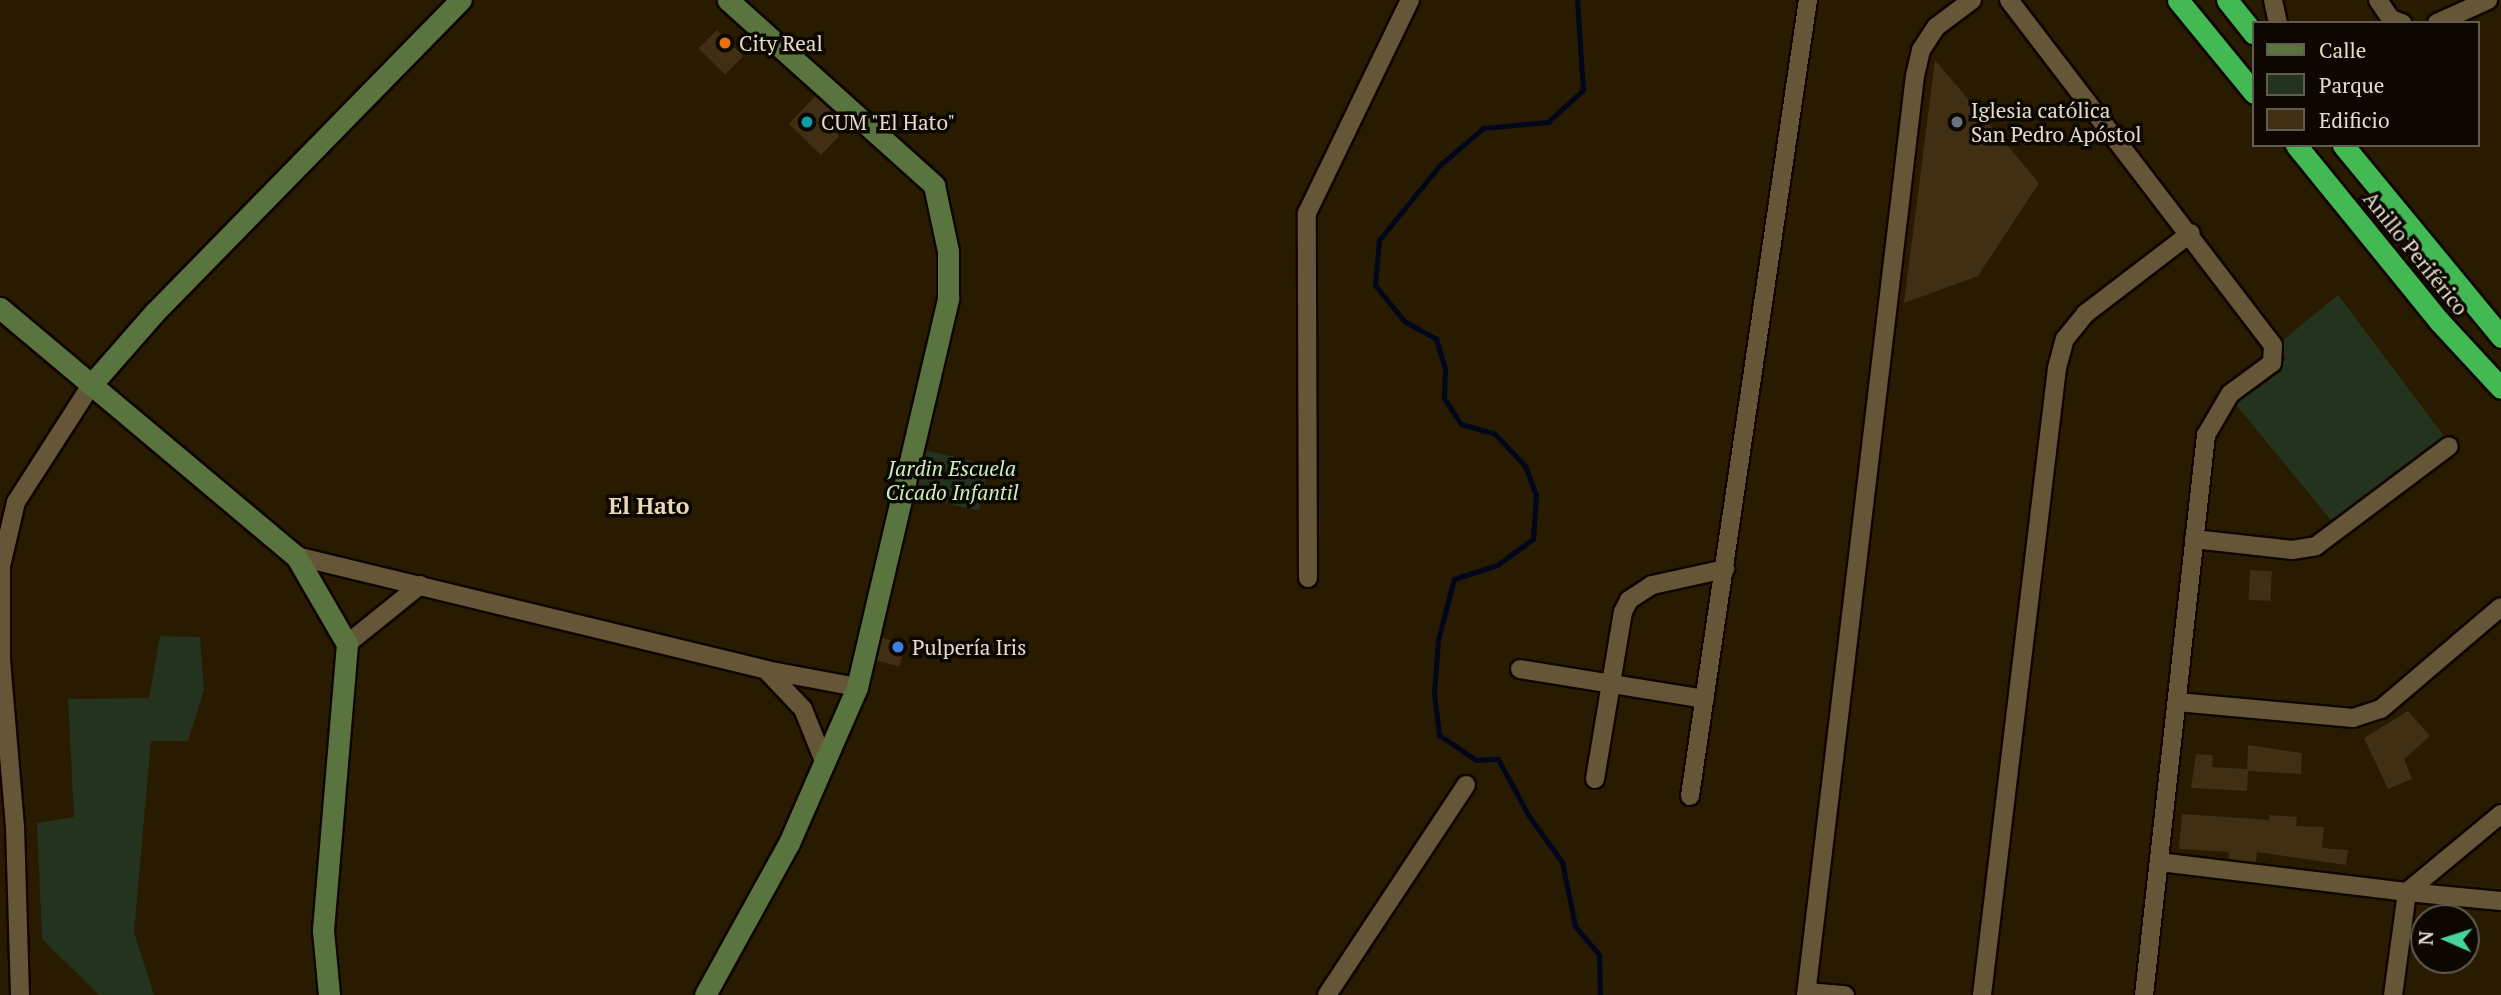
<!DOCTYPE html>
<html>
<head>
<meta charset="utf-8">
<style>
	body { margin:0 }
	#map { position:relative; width:2501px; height:995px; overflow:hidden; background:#281b00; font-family:"PT Serif",serif }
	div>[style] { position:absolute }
	.green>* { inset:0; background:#23331d; transform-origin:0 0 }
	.stream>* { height:5px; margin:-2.5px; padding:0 2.5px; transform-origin:2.5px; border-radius:2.5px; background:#00071c }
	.building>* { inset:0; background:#412f13; transform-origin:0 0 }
	.roads { filter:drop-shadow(2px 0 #100500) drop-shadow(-2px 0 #100500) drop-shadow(0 2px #100500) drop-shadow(0 -2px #100500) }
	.street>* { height:18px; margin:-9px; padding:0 9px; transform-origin:9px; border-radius:9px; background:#645637 }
	.secondary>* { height:21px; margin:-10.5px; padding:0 10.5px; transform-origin:10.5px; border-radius:10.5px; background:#5a743f }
	.highway>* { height:21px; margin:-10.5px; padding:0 10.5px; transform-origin:10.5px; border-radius:10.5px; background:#42b953 }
	.dots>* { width:19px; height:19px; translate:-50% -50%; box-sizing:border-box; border:4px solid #0c0700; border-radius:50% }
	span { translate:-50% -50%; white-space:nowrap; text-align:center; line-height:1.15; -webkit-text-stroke:7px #0c0700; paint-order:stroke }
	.poi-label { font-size:21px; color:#e4dccb }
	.left { translate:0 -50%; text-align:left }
	.street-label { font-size:21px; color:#e4dccb }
	.park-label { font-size:21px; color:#caf0bd; font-style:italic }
	.neighbourhood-label { font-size:23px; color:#e9d8b6; font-weight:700 }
	.legend { position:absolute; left:2252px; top:21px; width:228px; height:126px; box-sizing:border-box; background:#0c0700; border:2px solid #625c51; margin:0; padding:9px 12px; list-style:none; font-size:21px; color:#e4dccb }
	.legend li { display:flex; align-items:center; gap:14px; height:35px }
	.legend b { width:35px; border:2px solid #625c51 }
	.north { position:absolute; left:2410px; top:904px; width:70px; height:70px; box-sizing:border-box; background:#0c0700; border:2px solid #625c51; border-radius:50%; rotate:273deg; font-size:19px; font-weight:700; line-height:28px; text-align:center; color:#e4dccb }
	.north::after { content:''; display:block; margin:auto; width:24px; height:32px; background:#46d49e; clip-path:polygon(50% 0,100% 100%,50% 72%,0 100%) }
</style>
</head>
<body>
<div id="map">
	<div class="green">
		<div style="clip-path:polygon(2338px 295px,2447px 440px,2334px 524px,2233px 401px,2286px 359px,2276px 346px)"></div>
		<div style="left:925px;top:450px;width:66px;height:47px;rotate:13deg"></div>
		<div style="clip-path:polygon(160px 636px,200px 637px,204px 690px,188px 741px,151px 741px,134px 932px,154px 995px,99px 995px,42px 939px,37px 823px,74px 817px,68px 699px,149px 698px)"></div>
	</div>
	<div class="stream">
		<div style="left:1577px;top:0;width:90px;rotate:86.2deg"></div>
		<div style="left:1583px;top:90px;width:47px;rotate:137.6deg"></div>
		<div style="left:1548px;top:122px;width:65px;rotate:174.7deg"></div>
		<div style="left:1483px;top:128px;width:58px;rotate:139.2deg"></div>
		<div style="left:1439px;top:166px;width:95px;rotate:129deg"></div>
		<div style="left:1379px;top:240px;width:45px;rotate:95.1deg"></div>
		<div style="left:1375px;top:285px;width:46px;rotate:51.1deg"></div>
		<div style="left:1404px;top:321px;width:37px;rotate:29deg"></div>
		<div style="left:1436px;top:339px;width:31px;rotate:73deg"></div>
		<div style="left:1445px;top:369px;width:29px;rotate:92deg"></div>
		<div style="left:1444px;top:398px;width:31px;rotate:57deg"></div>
		<div style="left:1461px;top:424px;width:35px;rotate:16deg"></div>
		<div style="left:1495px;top:434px;width:44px;rotate:46.8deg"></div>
		<div style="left:1525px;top:466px;width:30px;rotate:69deg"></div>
		<div style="left:1536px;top:494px;width:45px;rotate:93.8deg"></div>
		<div style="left:1533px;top:539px;width:44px;rotate:144.2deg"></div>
		<div style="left:1497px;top:565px;width:45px;rotate:162deg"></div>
		<div style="left:1454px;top:579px;width:63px;rotate:104.7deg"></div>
		<div style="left:1438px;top:640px;width:53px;rotate:94.3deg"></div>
		<div style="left:1434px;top:693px;width:42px;rotate:83.2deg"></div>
		<div style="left:1439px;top:735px;width:45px;rotate:34deg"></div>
		<div style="left:1476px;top:760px;width:22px;rotate:-3deg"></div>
		<div style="left:1498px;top:759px;width:65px;rotate:61.5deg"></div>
		<div style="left:1529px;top:816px;width:57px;rotate:54.3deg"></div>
		<div style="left:1562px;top:862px;width:65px;rotate:78.5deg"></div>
		<div style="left:1575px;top:926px;width:38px;rotate:50deg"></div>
		<div style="left:1599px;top:955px;width:40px;rotate:88.6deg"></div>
	</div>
	<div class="building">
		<div style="left:717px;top:30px;width:37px;height:26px;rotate:45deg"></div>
		<div style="clip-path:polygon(1935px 60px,2039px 183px,1978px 276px,1904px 303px)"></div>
		<div style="clip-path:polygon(815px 96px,832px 111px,823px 121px,839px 136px,821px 155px,789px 124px)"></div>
		<div style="left:2250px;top:570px;width:22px;height:30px;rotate:3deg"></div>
		<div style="left:882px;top:638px;width:24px;height:23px;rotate:15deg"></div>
		<div style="clip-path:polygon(2408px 711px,2430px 736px,2404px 759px,2412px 779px,2388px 789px,2364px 738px)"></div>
		<div style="clip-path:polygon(2248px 745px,2302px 753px,2301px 774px,2248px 771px,2247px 791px,2191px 788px,2196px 754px,2213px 755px,2212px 767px,2247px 769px)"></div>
		<div style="clip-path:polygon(2182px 814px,2269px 820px,2269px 815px,2297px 817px,2296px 826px,2324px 827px,2322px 848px,2348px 850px,2346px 865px,2257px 852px,2256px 862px,2242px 861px,2229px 859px,2229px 852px,2179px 849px)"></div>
	</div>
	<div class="roads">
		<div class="street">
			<div style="left:2009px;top:0;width:434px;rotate:52.6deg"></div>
			<div style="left:2273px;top:345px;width:18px;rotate:93deg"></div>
			<div style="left:2272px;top:363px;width:52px;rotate:143.6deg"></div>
			<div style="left:2230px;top:394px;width:48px;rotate:120.3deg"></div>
			<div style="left:2206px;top:435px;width:563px;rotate:96.32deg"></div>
			<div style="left:2273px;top:0;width:24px;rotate:78deg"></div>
			<div style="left:2378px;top:0;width:23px;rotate:56deg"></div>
			<div style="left:2391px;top:19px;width:12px;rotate:20deg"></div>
			<div style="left:2437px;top:23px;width:56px;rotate:-24.3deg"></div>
			<div style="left:2194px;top:539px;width:99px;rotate:6.4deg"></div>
			<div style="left:2292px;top:550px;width:24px;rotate:-9deg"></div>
			<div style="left:2316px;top:546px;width:166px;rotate:-36.9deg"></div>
			<div style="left:296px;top:556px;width:484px;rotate:13.6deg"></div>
			<div style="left:766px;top:670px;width:93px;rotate:10.6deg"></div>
			<div style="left:1308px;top:578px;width:365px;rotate:-90.2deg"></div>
			<div style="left:1307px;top:213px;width:237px;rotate:-64.2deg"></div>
			<div style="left:347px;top:644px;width:94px;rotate:-38.9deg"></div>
			<div style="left:1520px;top:669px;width:187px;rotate:9.2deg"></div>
			<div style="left:768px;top:672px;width:51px;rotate:46.6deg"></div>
			<div style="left:803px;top:709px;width:56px;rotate:68deg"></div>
			<div style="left:2177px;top:702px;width:177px;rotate:5.2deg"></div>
			<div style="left:2353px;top:718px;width:29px;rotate:-18deg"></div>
			<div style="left:2381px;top:709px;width:157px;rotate:-40.4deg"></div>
			<div style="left:1595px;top:779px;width:169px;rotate:-80.5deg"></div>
			<div style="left:1623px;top:612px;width:13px;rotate:-63deg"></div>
			<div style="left:1629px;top:600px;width:27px;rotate:-33deg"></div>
			<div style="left:1652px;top:585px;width:75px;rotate:-12.4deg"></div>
			<div style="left:1690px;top:796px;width:805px;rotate:-81.57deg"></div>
			<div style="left:2159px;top:862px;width:250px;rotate:6.9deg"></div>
			<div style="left:2407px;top:892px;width:104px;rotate:97.7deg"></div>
			<div style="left:2407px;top:892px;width:122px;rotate:-39.7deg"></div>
			<div style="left:2407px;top:892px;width:94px;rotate:5.5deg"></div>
			<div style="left:1807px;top:992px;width:38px;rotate:5deg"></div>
			<div style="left:20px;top:995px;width:168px;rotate:-91.7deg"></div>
			<div style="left:15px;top:827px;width:169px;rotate:-94.8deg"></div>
			<div style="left:1px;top:659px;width:93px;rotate:-90deg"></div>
			<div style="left:1px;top:566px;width:66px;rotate:-76.8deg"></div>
			<div style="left:16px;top:502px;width:139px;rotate:-57.3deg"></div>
			<div style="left:1327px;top:995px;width:252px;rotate:-56.5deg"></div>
			<div style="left:1806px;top:995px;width:925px;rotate:-83.24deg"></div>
			<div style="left:1915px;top:76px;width:27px;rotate:-77deg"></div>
			<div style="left:1921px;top:50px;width:27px;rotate:-57deg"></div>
			<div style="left:1936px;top:27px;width:45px;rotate:-36.9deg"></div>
			<div style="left:1982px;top:995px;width:631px;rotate:-83.18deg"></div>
			<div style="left:2057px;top:368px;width:30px;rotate:-75deg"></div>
			<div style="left:2065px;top:339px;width:32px;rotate:-51deg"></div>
			<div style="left:2085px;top:314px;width:133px;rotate:-37.4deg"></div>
		</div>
		<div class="secondary">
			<div style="left:0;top:308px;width:386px;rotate:40deg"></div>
			<div style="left:296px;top:556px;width:102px;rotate:59.9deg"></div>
			<div style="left:347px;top:644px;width:287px;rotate:94.8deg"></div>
			<div style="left:323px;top:930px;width:65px;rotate:84.7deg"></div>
			<div style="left:91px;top:385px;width:97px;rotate:-48.8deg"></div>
			<div style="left:155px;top:312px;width:437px;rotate:-45.6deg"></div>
			<div style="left:705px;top:995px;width:174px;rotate:-61.1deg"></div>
			<div style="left:789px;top:843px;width:170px;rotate:-66.4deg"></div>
			<div style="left:857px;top:687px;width:400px;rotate:-76.8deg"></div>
			<div style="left:948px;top:298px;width:47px;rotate:-90deg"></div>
			<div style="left:948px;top:251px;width:67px;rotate:-102deg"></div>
			<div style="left:934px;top:185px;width:277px;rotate:-138.1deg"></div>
		</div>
		<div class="highway">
			<div style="left:2178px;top:0;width:120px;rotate:50.7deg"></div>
			<div style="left:2227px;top:0;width:43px;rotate:51.5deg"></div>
			<div style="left:2296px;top:145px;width:227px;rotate:50.9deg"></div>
			<div style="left:2439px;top:321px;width:91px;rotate:47.2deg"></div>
			<div style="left:2343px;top:145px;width:249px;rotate:50.5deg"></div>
		</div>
	</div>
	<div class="dots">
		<div style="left:725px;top:43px;background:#e8710a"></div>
		<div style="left:807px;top:122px;background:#0f9aa8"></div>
		<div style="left:1957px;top:122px;background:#6b7280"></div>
		<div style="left:898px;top:647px;background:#3f7fe0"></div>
	</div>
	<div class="poi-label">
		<span class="left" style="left:739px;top:43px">City Real</span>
		<span class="left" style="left:1971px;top:122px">Iglesia católica<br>San Pedro Apóstol</span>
		<span class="left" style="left:821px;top:122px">CUM "El Hato"</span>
		<span class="left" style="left:912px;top:647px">Pulpería Iris</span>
	</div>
	<div class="street-label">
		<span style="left:2416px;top:253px;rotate:51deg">Anillo Periférico</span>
	</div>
	<div class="park-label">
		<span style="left:952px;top:480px">Jardin Escuela<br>Cicado Infantil</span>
	</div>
	<div class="neighbourhood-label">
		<span style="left:649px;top:506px">El Hato</span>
	</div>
	<ul class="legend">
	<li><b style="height:9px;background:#5a743f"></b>Calle</li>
	<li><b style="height:19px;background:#23331d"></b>Parque</li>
	<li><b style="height:19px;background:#412f13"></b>Edificio</li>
	</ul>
	<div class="north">N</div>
</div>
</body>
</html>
